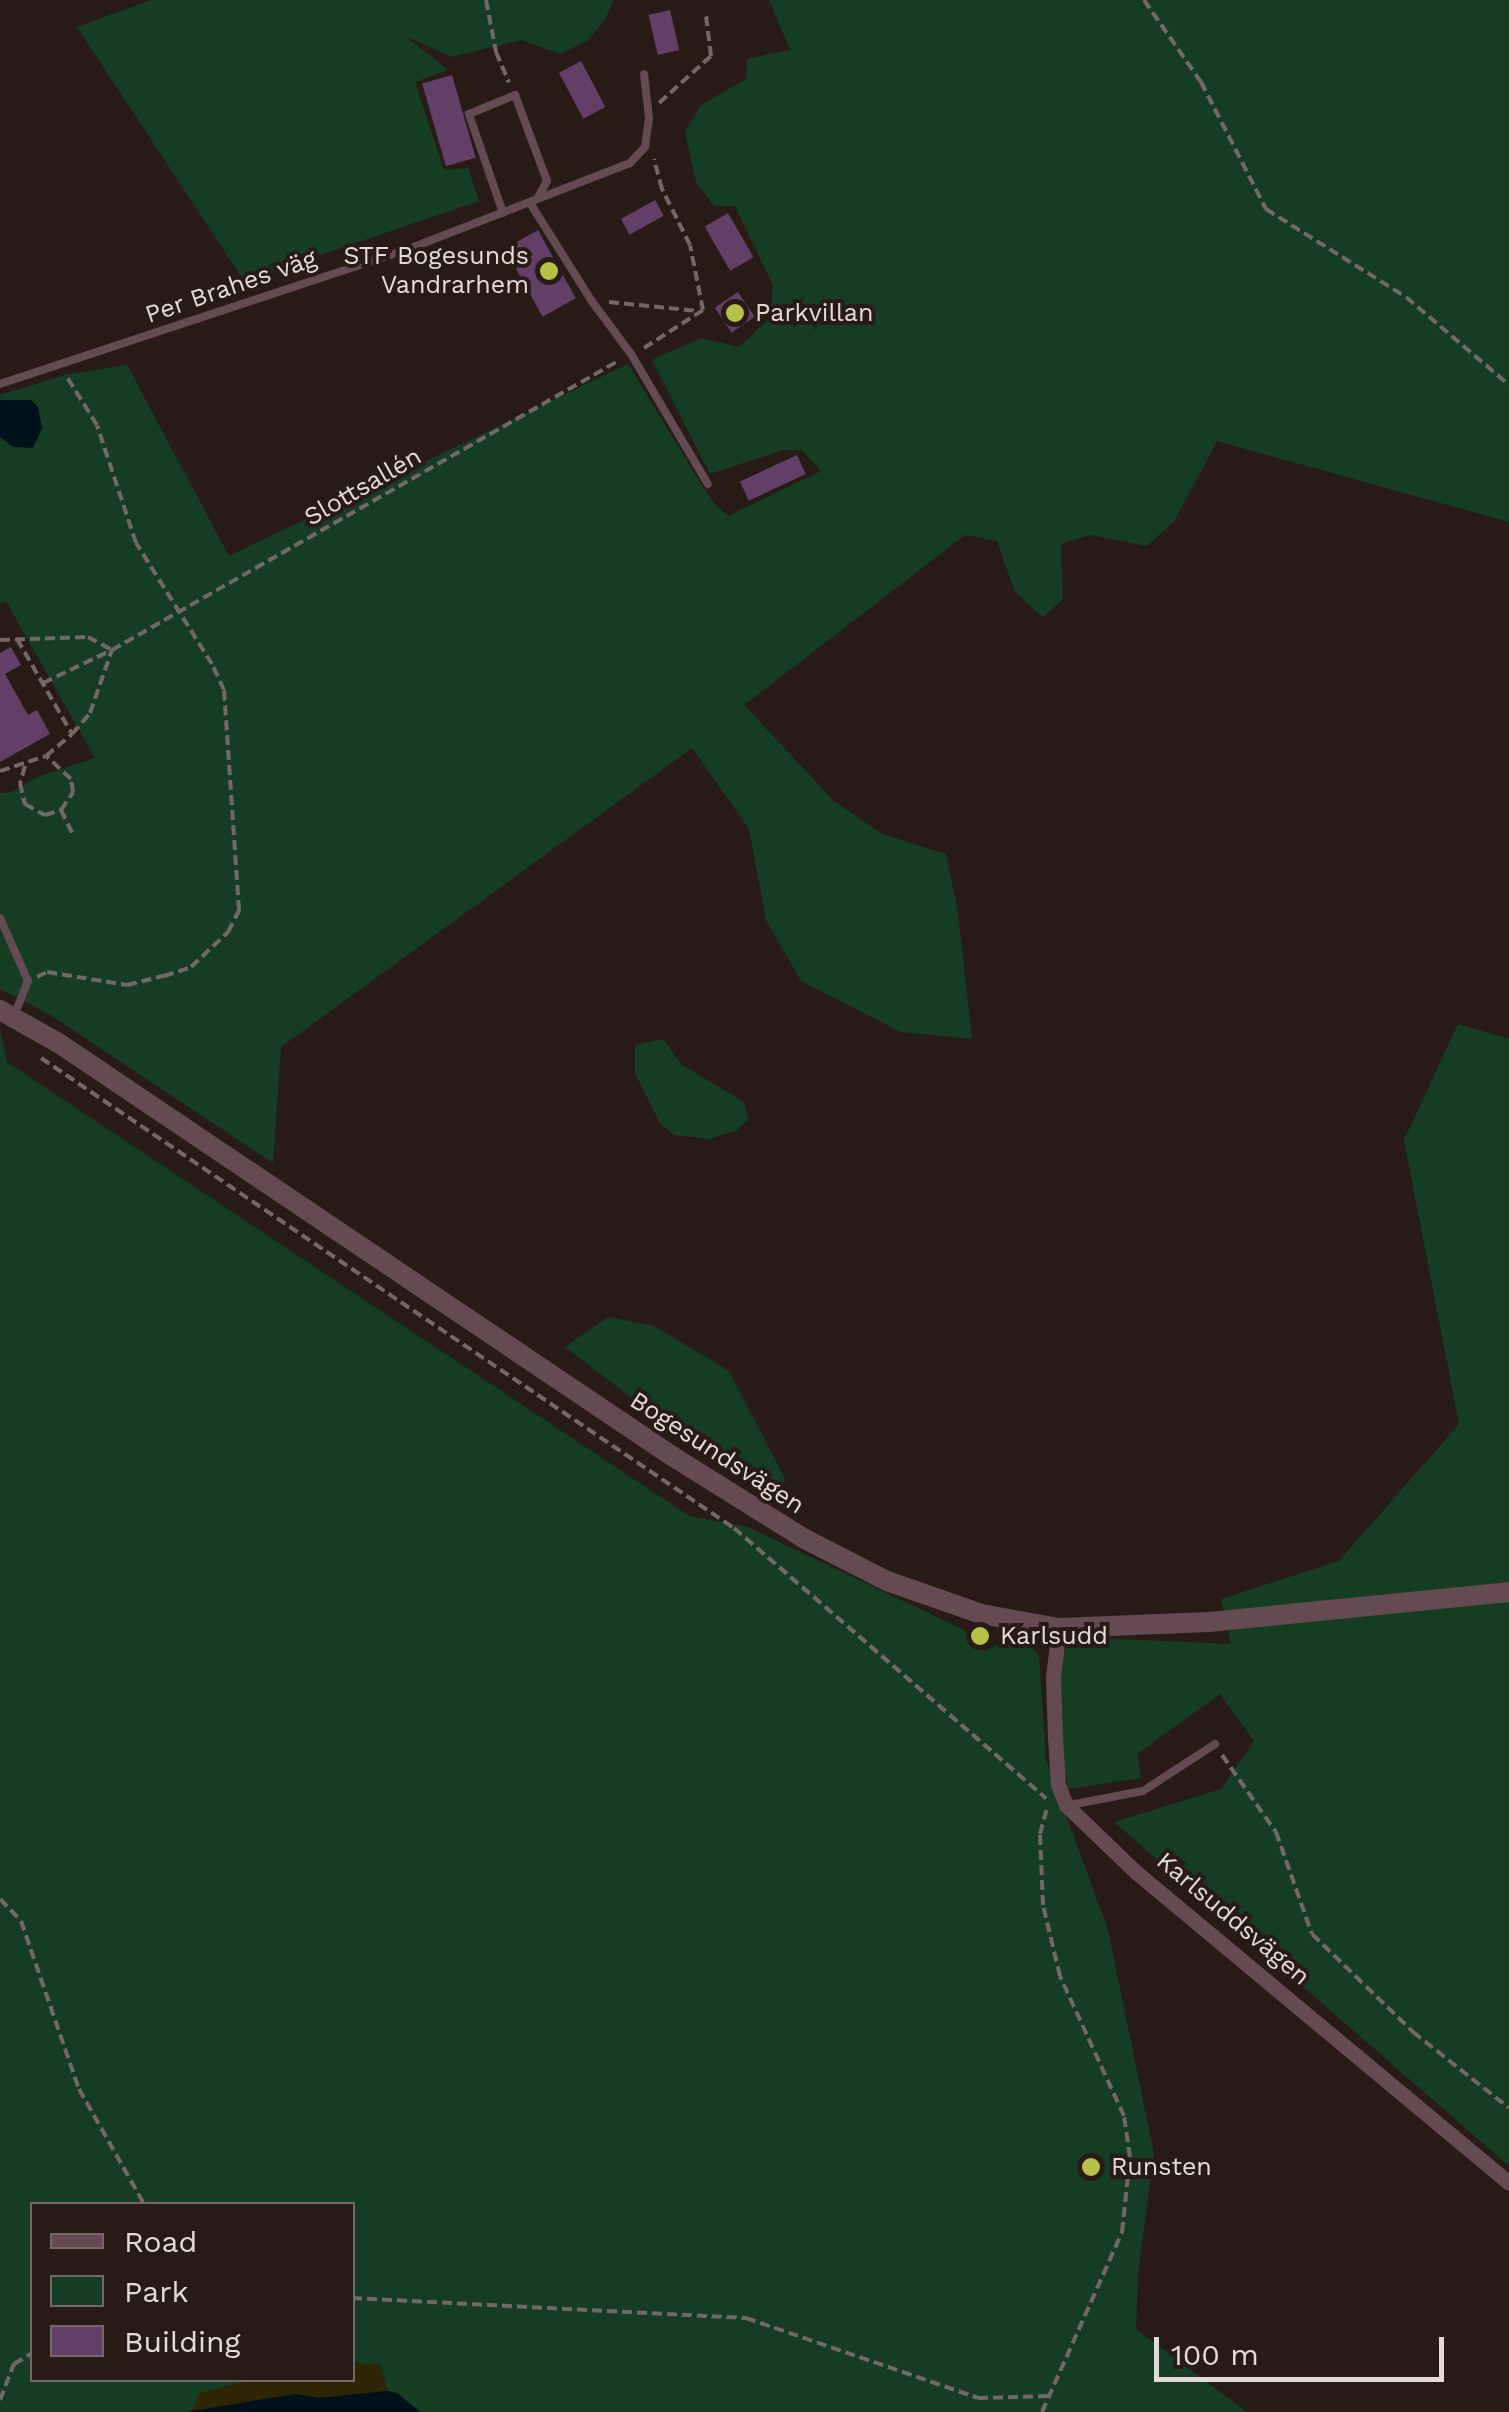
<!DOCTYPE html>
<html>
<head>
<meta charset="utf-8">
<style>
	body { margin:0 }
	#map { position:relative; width:1509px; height:2412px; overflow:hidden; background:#281b16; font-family:"Work Sans",sans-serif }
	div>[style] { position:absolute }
	.green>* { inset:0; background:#153d21 }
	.sand>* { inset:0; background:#2e2504 }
	.water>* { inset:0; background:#011119 }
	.building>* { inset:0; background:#613f66; transform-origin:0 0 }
	.path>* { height:4px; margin-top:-2px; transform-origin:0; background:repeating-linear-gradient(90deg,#736863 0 10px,transparent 0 15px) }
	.service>* { height:8px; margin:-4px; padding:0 4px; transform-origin:4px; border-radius:4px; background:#634b51 }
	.minor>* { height:15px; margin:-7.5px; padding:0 7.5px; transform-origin:7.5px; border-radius:7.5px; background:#634b51 }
	.tertiary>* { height:20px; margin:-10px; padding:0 10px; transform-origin:10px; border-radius:10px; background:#634b51 }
	.dots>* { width:28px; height:28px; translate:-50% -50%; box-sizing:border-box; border:5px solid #281b16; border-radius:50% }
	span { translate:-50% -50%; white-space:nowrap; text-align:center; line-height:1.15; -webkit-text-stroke:8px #281b16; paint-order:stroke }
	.poi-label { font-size:25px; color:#e4dbd7 }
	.right { translate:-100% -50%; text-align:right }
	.left { translate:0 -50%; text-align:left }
	.street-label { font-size:25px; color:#e4dbd7 }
	.legend { position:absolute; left:30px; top:2202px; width:325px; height:180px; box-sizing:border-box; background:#281b16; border:2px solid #736863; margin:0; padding:12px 18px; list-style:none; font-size:30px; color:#e4dbd7 }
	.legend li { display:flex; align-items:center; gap:20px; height:50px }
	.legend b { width:50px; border:2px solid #736863 }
	.scale { position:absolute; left:1154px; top:2337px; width:290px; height:45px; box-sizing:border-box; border:5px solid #e4dbd7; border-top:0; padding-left:12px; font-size:30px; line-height:35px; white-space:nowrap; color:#e4dbd7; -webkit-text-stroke:8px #281b16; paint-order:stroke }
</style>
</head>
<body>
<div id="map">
	<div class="green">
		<div style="clip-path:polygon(151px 0,613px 0,605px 20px,587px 41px,560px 54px,521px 40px,451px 57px,404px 35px,448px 70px,415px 82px,444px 170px,468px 168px,479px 201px,244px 281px,77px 27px)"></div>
		<div style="clip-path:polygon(769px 0,1509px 0,1509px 522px,1217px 441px,1175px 520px,1147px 546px,1090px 535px,1061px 544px,1063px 599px,1043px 617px,1015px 592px,997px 541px,965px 535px,744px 705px,834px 801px,882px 834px,946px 854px,958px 913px,972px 1039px,901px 1032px,801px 981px,766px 920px,749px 829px,692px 748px,281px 1047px,273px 1163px,52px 1016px,0 989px,0 793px,9px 793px,37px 777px,95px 758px,6px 601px,0 604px,0 395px,69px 374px,127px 365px,229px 556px,628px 364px,711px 500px,728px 516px,821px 471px,802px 450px,783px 450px,710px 474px,652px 360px,701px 338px,739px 347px,771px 317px,773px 285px,735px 206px,714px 206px,696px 182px,685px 131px,701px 105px,746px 79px,747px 59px,790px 50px)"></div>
		<div style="clip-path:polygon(1458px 1024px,1509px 1039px,1509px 2166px,1114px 1822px,1221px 1789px,1254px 1741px,1220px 1694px,1137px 1754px,1141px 1778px,1068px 1789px,1059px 1738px,1061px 1657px,1073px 1637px,1231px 1644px,1221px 1599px,1339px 1561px,1459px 1424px,1404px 1140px)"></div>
		<div style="clip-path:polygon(0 1029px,7px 1062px,689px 1516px,748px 1527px,964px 1630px,985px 1651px,1008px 1640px,1029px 1645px,1039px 1656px,1046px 1760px,1108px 1930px,1154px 2154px,1138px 2273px,1136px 2329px,1247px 2412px,420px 2412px,397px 2393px,387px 2391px,381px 2365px,353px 2363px,352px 2204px,32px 2204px,32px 2380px,252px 2380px,200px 2393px,192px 2411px,187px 2412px,0 2412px)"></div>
		<div style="clip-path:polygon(663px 1039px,682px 1065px,744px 1102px,748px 1120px,737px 1130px,710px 1139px,674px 1135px,660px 1123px,635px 1073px,635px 1045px)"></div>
		<div style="clip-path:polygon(608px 1317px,654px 1326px,729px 1371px,786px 1481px,769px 1488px,704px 1453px,565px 1347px)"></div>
	</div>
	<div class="sand">
		<div style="clip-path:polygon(353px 2363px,381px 2365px,387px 2391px,319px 2398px,295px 2394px,192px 2411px,200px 2393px,252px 2380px,352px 2380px)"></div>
	</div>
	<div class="water">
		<div style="clip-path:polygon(0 400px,31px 400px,38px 407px,42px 428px,33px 448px,13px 447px,0 437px)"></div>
		<div style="clip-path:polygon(387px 2391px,397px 2393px,420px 2412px,187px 2412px,295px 2394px,319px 2398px)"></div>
	</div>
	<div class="building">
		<div style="left:670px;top:10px;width:41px;height:22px;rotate:77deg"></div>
		<div style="left:581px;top:61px;width:52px;height:25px;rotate:62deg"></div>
		<div style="left:452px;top:75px;width:86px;height:31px;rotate:74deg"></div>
		<div style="left:655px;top:200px;width:18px;height:39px;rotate:61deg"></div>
		<div style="left:728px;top:213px;width:51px;height:27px;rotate:60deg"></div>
		<div style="left:538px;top:230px;width:78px;height:38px;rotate:61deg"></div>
		<div style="left:738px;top:292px;width:30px;height:28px;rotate:56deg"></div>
		<div style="left:797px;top:455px;width:21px;height:63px;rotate:65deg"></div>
		<div style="clip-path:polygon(11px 647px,21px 665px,5px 674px,28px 715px,37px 710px,50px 734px,0 762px,0 653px)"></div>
	</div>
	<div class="path">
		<div style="left:486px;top:0;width:53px;rotate:79.1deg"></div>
		<div style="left:496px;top:52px;width:33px;rotate:67deg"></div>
		<div style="left:1144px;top:0;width:100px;rotate:55.2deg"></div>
		<div style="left:1201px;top:82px;width:143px;rotate:62.9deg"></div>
		<div style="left:1266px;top:209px;width:165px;rotate:32.2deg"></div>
		<div style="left:1406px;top:297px;width:135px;rotate:40.5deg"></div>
		<div style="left:659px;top:103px;width:70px;rotate:-42.1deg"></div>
		<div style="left:711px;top:56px;width:40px;rotate:-97.1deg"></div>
		<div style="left:609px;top:302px;width:89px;rotate:5.8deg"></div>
		<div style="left:644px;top:348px;width:70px;rotate:-32.8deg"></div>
		<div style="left:703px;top:310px;width:66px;rotate:-101.3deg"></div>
		<div style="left:690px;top:245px;width:63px;rotate:-116.6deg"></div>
		<div style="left:662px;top:189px;width:31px;rotate:-105deg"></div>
		<div style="left:17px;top:639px;width:110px;rotate:59.9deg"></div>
		<div style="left:0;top:640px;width:88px;rotate:-2deg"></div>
		<div style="left:88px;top:637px;width:27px;rotate:28deg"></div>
		<div style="left:43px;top:683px;width:76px;rotate:-25.6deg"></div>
		<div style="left:112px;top:650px;width:583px;rotate:-29.73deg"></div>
		<div style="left:25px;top:766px;width:18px;rotate:106deg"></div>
		<div style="left:20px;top:783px;width:22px;rotate:77deg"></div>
		<div style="left:25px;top:804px;width:23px;rotate:29deg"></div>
		<div style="left:45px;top:815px;width:17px;rotate:-17deg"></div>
		<div style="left:61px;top:810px;width:22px;rotate:-56deg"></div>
		<div style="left:73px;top:792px;width:13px;rotate:-99deg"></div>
		<div style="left:71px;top:779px;width:34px;rotate:-137deg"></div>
		<div style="left:0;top:771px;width:48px;rotate:-18.1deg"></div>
		<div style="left:46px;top:756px;width:34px;rotate:-40deg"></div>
		<div style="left:72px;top:734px;width:28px;rotate:-49deg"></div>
		<div style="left:90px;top:713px;width:67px;rotate:-70.8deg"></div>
		<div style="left:61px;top:810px;width:30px;rotate:64deg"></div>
		<div style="left:37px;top:977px;width:11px;rotate:-27deg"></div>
		<div style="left:47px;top:972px;width:81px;rotate:9.2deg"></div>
		<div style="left:127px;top:985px;width:38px;rotate:-14deg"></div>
		<div style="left:164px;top:976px;width:28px;rotate:-18deg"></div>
		<div style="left:191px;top:967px;width:51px;rotate:-43.4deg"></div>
		<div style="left:228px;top:932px;width:25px;rotate:-63deg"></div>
		<div style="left:239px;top:910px;width:221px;rotate:-93.9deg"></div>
		<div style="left:224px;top:690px;width:29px;rotate:-115deg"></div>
		<div style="left:212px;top:664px;width:143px;rotate:-122.1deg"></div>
		<div style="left:136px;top:543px;width:124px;rotate:-108.3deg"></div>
		<div style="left:97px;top:425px;width:60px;rotate:-122.1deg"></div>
		<div style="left:41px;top:1058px;width:837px;rotate:34.15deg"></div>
		<div style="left:734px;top:1528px;width:413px;rotate:40.9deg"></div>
		<div style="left:1222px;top:1755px;width:94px;rotate:55deg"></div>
		<div style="left:1276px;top:1832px;width:108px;rotate:70.6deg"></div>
		<div style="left:1312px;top:1934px;width:141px;rotate:44.1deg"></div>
		<div style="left:1413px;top:2032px;width:122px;rotate:38.4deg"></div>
		<div style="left:0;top:1899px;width:30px;rotate:46deg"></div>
		<div style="left:21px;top:1921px;width:178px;rotate:71deg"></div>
		<div style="left:79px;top:2089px;width:132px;rotate:60.5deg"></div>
		<div style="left:352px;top:2298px;width:395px;rotate:2.9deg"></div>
		<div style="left:746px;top:2318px;width:245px;rotate:19deg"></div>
		<div style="left:978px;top:2398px;width:72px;rotate:-1.6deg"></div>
		<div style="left:0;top:2400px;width:39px;rotate:-69deg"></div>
		<div style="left:14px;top:2364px;width:21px;rotate:-31deg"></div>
		<div style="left:1042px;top:2412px;width:197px;rotate:-66deg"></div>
		<div style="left:1122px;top:2232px;width:75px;rotate:-83.9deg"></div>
		<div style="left:1130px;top:2157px;width:41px;rotate:-98.3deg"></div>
		<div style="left:1124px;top:2116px;width:154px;rotate:-114.6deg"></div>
		<div style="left:1060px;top:1976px;width:73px;rotate:-103.5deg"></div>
		<div style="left:1043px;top:1905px;width:71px;rotate:-92.4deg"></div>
		<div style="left:1040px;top:1834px;width:28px;rotate:-75deg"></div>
	</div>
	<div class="service">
		<div style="left:530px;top:203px;width:115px;rotate:57.8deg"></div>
		<div style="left:591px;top:300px;width:67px;rotate:53.5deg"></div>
		<div style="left:631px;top:354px;width:151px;rotate:59.4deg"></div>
		<div style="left:503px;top:213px;width:105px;rotate:-109deg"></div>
		<div style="left:469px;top:114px;width:50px;rotate:-22.4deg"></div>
		<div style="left:515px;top:95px;width:92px;rotate:69.6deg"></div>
		<div style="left:547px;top:181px;width:18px;rotate:119deg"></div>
		<div style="left:0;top:384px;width:433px;rotate:-18.3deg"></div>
		<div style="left:411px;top:248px;width:235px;rotate:-21.2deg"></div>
		<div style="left:630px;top:163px;width:22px;rotate:-47deg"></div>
		<div style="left:645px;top:147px;width:28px;rotate:-82deg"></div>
		<div style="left:649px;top:119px;width:45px;rotate:-96.3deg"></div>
		<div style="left:0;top:918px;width:69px;rotate:66deg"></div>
		<div style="left:28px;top:981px;width:35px;rotate:112deg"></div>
		<div style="left:1070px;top:1805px;width:74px;rotate:-10.9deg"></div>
		<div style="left:1143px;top:1791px;width:86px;rotate:-33.1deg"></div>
	</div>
	<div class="minor">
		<div style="left:1059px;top:1628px;width:49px;rotate:97deg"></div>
		<div style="left:1053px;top:1677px;width:60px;rotate:88.1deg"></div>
		<div style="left:1055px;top:1737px;width:48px;rotate:86.4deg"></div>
		<div style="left:1058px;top:1785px;width:22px;rotate:68deg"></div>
		<div style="left:1066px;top:1805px;width:98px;rotate:43.8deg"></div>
		<div style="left:1137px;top:1873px;width:484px;rotate:39.8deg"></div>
	</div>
	<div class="tertiary">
		<div style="left:0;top:1010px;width:69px;rotate:29.5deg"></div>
		<div style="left:60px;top:1044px;width:738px;rotate:33.95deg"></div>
		<div style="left:672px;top:1456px;width:155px;rotate:32deg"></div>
		<div style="left:803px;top:1538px;width:94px;rotate:27.1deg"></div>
		<div style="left:887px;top:1581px;width:100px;rotate:19.3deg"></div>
		<div style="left:981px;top:1614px;width:79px;rotate:10.2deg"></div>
		<div style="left:1059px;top:1628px;width:150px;rotate:-2.3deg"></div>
		<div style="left:1209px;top:1622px;width:301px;rotate:-5.7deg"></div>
	</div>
	<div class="dots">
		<div style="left:549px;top:271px;background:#b6c148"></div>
		<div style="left:735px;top:313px;background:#b6c148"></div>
		<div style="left:980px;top:1636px;background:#b6c148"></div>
		<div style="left:1091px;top:2167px;background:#b6c148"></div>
	</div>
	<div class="poi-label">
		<span class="right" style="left:529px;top:271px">STF Bogesunds<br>Vandrarhem</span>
		<span class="left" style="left:755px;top:313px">Parkvillan</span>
		<span class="left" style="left:1000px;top:1636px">Karlsudd</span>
		<span class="left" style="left:1111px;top:2167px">Runsten</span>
	</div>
	<div class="street-label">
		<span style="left:231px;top:287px;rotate:-19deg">Per Brahes väg</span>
		<span style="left:363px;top:487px;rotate:-30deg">Slottsallén</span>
		<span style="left:717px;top:1453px;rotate:33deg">Bogesundsvägen</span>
		<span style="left:1233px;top:1919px;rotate:40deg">Karlsuddsvägen</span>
	</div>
	<ul class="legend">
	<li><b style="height:12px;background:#634b51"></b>Road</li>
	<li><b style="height:28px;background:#153d21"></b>Park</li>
	<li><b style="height:28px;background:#613f66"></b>Building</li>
	</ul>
	<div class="scale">100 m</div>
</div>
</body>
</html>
